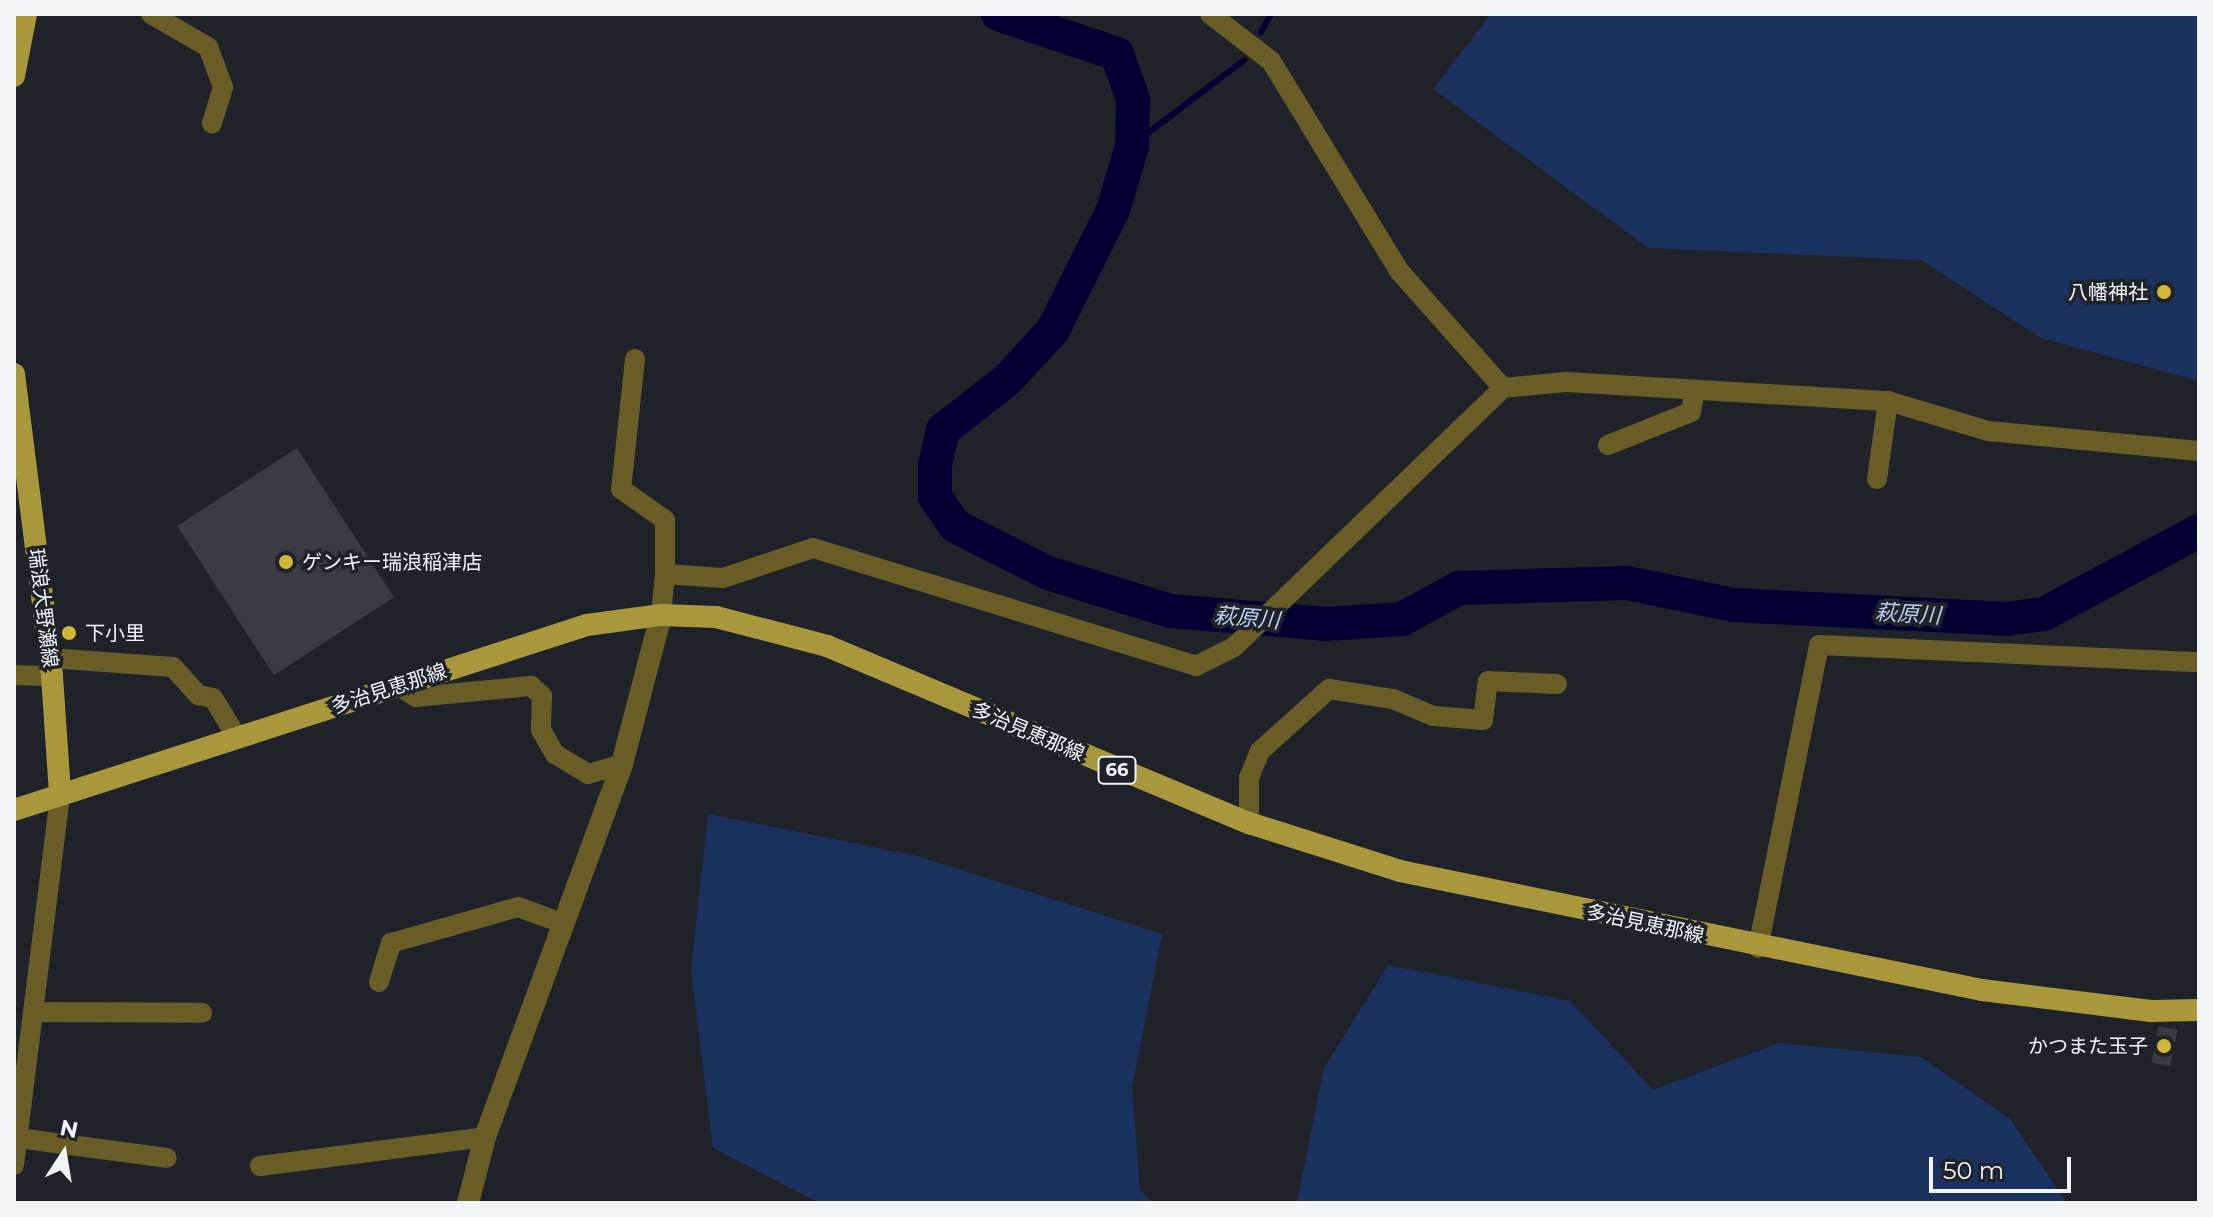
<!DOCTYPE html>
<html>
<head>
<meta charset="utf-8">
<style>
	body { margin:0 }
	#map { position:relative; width:2213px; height:1217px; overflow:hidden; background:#1f2329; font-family:Montserrat,"Noto Sans JP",sans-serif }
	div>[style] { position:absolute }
	.green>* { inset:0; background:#1a315f }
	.stream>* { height:6px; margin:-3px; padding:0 3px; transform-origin:3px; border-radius:3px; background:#003 }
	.river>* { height:34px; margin:-17px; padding:0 17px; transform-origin:17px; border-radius:17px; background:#003 }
	.building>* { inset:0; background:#383c42; transform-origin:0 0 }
	.minor>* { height:20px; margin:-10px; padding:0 10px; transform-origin:10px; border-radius:10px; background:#685d27 }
	.tertiary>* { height:22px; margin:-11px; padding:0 11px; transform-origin:11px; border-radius:11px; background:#685d27 }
	.primary>* { height:22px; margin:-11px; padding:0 11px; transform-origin:11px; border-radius:11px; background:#a9973b }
	.dots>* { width:22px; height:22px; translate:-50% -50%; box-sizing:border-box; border:4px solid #1f2329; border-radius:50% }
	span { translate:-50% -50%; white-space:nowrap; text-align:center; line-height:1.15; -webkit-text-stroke:7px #1f2329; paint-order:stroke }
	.shield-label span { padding:2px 6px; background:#1f2329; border:2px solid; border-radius:6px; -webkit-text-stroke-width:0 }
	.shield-label { font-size:18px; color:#f2f4f8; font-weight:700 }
	.poi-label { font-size:20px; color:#f2f4f8 }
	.right { translate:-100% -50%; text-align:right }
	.left { translate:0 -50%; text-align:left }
	.street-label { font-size:20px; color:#f2f4f8 }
	.water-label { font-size:22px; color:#bbcef2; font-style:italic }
	.frame { position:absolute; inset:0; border:16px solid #f2f4f8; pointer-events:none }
	.north { position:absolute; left:24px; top:1113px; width:80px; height:80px; -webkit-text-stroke:6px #1f2329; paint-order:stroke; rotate:12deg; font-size:22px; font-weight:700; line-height:32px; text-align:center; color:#f2f4f8 }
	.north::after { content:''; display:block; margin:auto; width:28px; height:36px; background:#f2f4f8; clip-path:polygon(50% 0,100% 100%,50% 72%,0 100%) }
	.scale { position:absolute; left:1929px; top:1157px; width:142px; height:36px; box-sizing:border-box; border:4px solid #f2f4f8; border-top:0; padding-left:10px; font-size:24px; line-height:28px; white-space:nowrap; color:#f2f4f8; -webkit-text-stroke:6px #1f2329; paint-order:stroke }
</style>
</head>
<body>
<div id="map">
	<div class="green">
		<div style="clip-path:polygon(1491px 14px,2199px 14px,2199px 381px,2041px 338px,1921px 260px,1648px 248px,1433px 89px)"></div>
		<div style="clip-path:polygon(708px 814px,917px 856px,1162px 934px,1132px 1087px,1140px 1190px,1153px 1203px,820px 1203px,713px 1148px,691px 970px)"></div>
		<div style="clip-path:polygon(1388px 965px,1570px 1001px,1653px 1090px,1779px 1043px,1921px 1057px,2010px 1119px,2066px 1202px,2076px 1203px,1297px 1203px,1324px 1068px)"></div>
	</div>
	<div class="stream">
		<div style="left:1261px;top:32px;width:21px;rotate:-61deg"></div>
		<div style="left:1133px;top:135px;width:11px;rotate:5deg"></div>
		<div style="left:1144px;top:136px;width:126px;rotate:-37.2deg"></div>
	</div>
	<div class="river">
		<div style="left:998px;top:14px;width:126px;rotate:18.6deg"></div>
		<div style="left:1117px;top:54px;width:49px;rotate:70.8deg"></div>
		<div style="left:1133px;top:100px;width:46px;rotate:91.2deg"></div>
		<div style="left:1132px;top:146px;width:67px;rotate:106.5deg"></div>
		<div style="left:1113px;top:210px;width:134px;rotate:116.6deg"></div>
		<div style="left:1053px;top:330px;width:68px;rotate:132.6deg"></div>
		<div style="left:1007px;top:380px;width:81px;rotate:142deg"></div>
		<div style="left:943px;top:430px;width:35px;rotate:103deg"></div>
		<div style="left:935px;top:464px;width:33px;rotate:90deg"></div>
		<div style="left:935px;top:497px;width:35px;rotate:55deg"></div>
		<div style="left:955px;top:526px;width:104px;rotate:26.8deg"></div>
		<div style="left:1048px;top:573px;width:129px;rotate:17.2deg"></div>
		<div style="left:1171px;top:611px;width:156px;rotate:4.8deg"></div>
		<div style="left:1326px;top:624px;width:76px;rotate:-3.8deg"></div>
		<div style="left:1402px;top:619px;width:65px;rotate:-28.5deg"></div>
		<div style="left:1459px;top:588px;width:168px;rotate:-1.7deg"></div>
		<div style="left:1627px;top:583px;width:108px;rotate:11.7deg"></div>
		<div style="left:1733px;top:605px;width:274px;rotate:2.9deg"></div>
		<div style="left:2007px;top:619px;width:37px;rotate:-8deg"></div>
		<div style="left:2044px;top:614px;width:176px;rotate:-28.2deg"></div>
	</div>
	<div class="building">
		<div style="left:297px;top:448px;width:178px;height:143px;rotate:57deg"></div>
		<div style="left:2159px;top:1026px;width:19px;height:37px;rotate:12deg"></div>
	</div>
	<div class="minor">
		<div style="left:151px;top:14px;width:66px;rotate:30.1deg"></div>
		<div style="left:208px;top:47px;width:43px;rotate:69.4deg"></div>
		<div style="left:223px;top:87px;width:38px;rotate:107deg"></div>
		<div style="left:1210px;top:14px;width:77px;rotate:37.6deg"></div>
		<div style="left:1271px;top:61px;width:247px;rotate:58.6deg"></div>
		<div style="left:1400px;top:272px;width:155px;rotate:48.4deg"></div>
		<div style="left:635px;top:359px;width:131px;rotate:96.1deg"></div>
		<div style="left:621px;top:489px;width:54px;rotate:35.2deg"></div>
		<div style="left:665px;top:520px;width:54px;rotate:90deg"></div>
		<div style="left:1608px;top:445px;width:89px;rotate:-21.7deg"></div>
		<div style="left:1691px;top:412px;width:22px;rotate:-80deg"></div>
		<div style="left:1877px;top:479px;width:79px;rotate:-82deg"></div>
		<div style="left:661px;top:615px;width:41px;rotate:-84.4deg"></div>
		<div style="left:665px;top:574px;width:58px;rotate:3.9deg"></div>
		<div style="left:723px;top:578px;width:95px;rotate:-18.4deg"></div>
		<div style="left:813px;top:548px;width:401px;rotate:17.1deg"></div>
		<div style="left:1196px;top:666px;width:42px;rotate:-26.6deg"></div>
		<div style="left:1234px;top:647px;width:373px;rotate:-43.9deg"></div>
		<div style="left:1503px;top:388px;width:63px;rotate:-5.4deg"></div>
		<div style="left:1566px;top:382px;width:323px;rotate:3.4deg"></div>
		<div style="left:1888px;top:401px;width:104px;rotate:16.7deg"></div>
		<div style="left:1988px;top:431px;width:212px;rotate:5.4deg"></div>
		<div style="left:50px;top:658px;width:123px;rotate:4.2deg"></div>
		<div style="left:173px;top:667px;width:38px;rotate:48deg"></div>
		<div style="left:198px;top:695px;width:15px;rotate:11deg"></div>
		<div style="left:213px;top:698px;width:46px;rotate:58.4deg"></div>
		<div style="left:14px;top:675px;width:38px;rotate:2deg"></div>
		<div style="left:399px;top:686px;width:20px;rotate:33deg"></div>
		<div style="left:416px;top:697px;width:116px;rotate:-5.5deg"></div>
		<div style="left:531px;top:686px;width:15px;rotate:42deg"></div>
		<div style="left:542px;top:696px;width:34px;rotate:92deg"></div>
		<div style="left:541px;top:730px;width:28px;rotate:60deg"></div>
		<div style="left:555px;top:754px;width:39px;rotate:31deg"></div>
		<div style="left:588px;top:774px;width:35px;rotate:-16deg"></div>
		<div style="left:1249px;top:823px;width:45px;rotate:-90deg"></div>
		<div style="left:1249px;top:778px;width:29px;rotate:-68deg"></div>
		<div style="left:1260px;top:751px;width:93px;rotate:-41.9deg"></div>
		<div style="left:1329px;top:689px;width:65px;rotate:8.9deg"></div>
		<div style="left:1393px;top:699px;width:43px;rotate:23deg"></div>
		<div style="left:1433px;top:716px;width:50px;rotate:4.6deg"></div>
		<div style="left:1483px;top:720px;width:39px;rotate:-83deg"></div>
		<div style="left:1488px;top:681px;width:69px;rotate:2.5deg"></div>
		<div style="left:1758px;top:948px;width:309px;rotate:-78.6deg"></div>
		<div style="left:1819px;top:645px;width:380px;rotate:2.6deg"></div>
		<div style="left:379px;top:982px;width:41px;rotate:-72.9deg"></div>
		<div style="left:391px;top:943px;width:132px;rotate:-15.8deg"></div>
		<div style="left:518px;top:907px;width:47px;rotate:20deg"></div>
		<div style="left:35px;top:1012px;width:167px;rotate:0.3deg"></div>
		<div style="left:18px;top:1138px;width:150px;rotate:7.6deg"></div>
		<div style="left:14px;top:1165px;width:374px;rotate:-82.9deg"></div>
		<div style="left:260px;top:1166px;width:227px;rotate:-7.3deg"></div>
	</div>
	<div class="tertiary">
		<div style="left:468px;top:1203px;width:68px;rotate:-75.6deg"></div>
		<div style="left:485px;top:1137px;width:397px;rotate:-69.8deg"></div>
		<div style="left:622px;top:764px;width:154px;rotate:-75.3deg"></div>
	</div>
	<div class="primary">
		<div style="left:14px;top:76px;width:63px;rotate:-79deg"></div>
		<div style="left:14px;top:374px;width:304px;rotate:82.8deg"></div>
		<div style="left:52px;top:676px;width:118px;rotate:86.1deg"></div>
		<div style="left:14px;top:810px;width:602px;rotate:-17.89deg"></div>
		<div style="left:587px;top:625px;width:75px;rotate:-7.7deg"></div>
		<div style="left:661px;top:615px;width:55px;rotate:2.1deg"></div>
		<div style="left:716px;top:617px;width:115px;rotate:14.6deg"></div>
		<div style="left:827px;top:646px;width:458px;rotate:22.8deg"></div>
		<div style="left:1249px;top:823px;width:158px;rotate:17.6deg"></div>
		<div style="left:1400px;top:871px;width:594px;rotate:11.56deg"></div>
		<div style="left:1982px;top:990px;width:170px;rotate:7.1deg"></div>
		<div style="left:2151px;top:1011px;width:48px;rotate:-1.2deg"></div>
	</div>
	<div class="dots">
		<div style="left:2164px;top:292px;background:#d0b736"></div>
		<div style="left:286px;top:562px;background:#d0b736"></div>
		<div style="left:69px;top:633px;background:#d0b736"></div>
		<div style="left:2164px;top:1046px;background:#d0b736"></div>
	</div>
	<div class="shield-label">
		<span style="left:1117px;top:770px">66</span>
	</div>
	<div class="poi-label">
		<span class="right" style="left:2148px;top:292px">八幡神社</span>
		<span class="left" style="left:302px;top:562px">ゲンキー瑞浪稲津店</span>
		<span class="left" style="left:85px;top:633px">下小里</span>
		<span class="right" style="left:2148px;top:1046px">かつまた玉子</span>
	</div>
	<div class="street-label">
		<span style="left:43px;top:608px;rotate:83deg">瑞浪大野瀬線</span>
		<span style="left:389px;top:689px;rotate:-18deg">多治見恵那線</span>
		<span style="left:1028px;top:732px;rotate:23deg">多治見恵那線</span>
		<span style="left:1645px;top:924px;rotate:12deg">多治見恵那線</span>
	</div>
	<div class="water-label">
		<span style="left:1908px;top:614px;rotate:3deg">萩原川</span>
		<span style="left:1247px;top:618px;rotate:5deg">萩原川</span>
	</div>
	<div class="frame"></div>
	<div class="north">N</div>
	<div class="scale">50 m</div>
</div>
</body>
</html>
